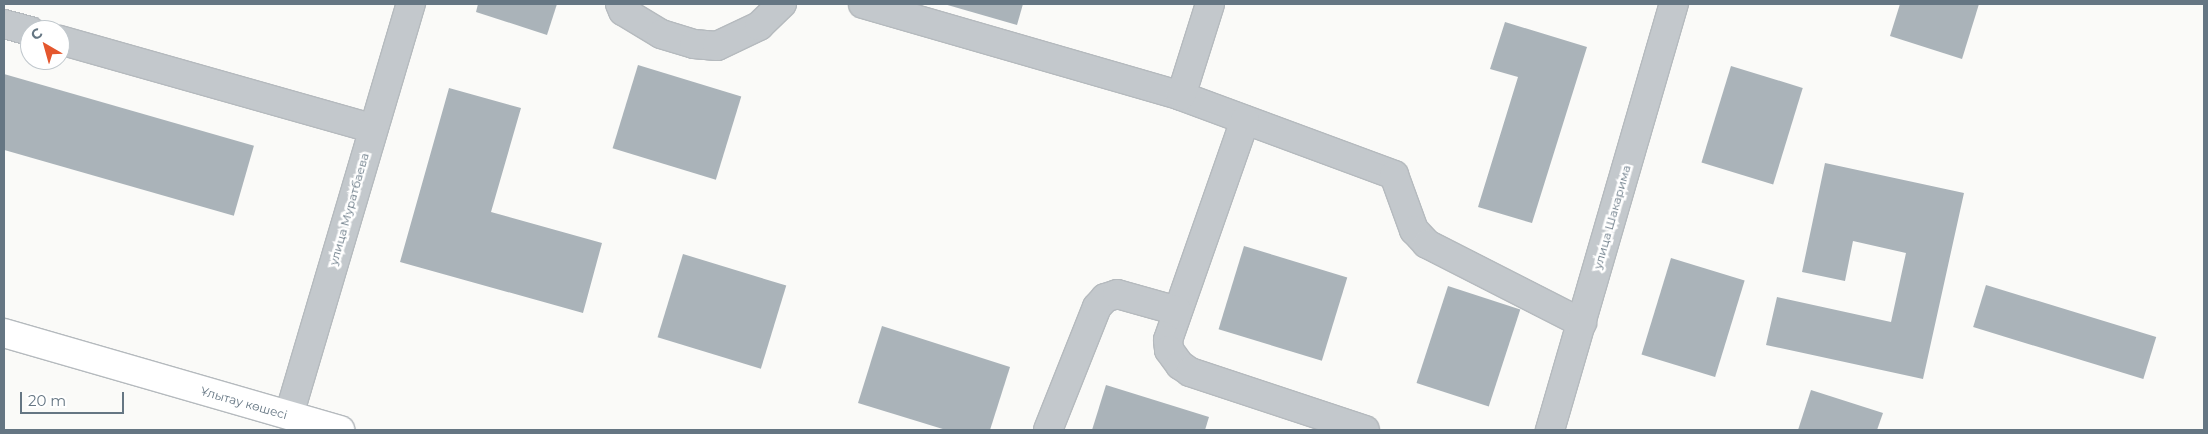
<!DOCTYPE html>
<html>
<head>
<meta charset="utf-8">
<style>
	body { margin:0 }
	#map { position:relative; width:2208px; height:434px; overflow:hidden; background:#fafaf8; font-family:Montserrat,sans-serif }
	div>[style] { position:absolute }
	.building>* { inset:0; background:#aab3b9; transform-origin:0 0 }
	.roads { filter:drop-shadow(1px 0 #b5babe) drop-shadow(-1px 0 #b5babe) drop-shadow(0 1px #b5babe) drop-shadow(0 -1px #b5babe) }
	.minor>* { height:28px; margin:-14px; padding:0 14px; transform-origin:14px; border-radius:14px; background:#c3c8cc }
	.major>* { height:28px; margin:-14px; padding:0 14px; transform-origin:14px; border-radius:14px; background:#fff }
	span { translate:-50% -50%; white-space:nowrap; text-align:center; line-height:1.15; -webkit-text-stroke:5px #fff; paint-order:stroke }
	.street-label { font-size:12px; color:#657683 }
	.frame { position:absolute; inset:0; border:5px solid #657683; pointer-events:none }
	.north { position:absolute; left:20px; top:20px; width:50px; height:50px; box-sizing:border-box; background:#fff; border:1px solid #c1c8cd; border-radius:50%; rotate:322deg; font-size:14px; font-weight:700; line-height:20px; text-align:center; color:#657683 }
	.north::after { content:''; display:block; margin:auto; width:18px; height:22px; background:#e4572e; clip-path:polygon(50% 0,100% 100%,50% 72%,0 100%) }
	.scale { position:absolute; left:20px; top:392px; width:104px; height:22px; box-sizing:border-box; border:2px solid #657683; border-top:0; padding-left:6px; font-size:15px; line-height:18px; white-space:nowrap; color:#657683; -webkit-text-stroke:4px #fff; paint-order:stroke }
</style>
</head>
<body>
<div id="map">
	<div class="building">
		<div style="clip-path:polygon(478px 4px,557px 4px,547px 35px,476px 12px)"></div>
		<div style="clip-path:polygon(944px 4px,1023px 4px,1017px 25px)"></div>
		<div style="clip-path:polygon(1900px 4px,1979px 4px,1962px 59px,1890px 36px)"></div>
		<div style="clip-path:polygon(1505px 22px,1587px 47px,1532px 223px,1478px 207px,1518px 77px,1490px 69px)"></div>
		<div style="left:638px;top:65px;width:108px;height:87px;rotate:17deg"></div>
		<div style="left:1731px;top:66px;width:75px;height:101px;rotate:17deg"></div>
		<div style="left:4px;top:74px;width:260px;height:73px;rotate:16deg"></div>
		<div style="clip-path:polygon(449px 88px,521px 108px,491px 212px,602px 243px,583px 313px,400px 262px)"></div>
		<div style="clip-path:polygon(1825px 163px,1964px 193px,1923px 379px,1766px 345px,1777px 297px,1891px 322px,1906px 253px,1853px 241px,1845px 281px,1802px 272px)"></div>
		<div style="left:1244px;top:246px;width:108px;height:87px;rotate:17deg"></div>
		<div style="left:683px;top:254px;width:108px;height:87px;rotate:17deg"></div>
		<div style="left:1671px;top:258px;width:77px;height:101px;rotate:17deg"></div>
		<div style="left:1986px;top:285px;width:178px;height:44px;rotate:17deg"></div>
		<div style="left:1448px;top:286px;width:76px;height:102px;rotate:18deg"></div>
		<div style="clip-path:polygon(882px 326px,1010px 367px,990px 430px,946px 430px,858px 403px)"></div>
		<div style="clip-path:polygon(1106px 385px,1209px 417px,1205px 430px,1092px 430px)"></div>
		<div style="clip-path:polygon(1811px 390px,1883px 413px,1877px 430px,1798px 430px)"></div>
	</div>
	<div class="roads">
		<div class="minor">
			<div style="left:620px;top:4px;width:8px;rotate:67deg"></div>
			<div style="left:623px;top:11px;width:44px;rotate:31.2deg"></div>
			<div style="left:661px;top:34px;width:34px;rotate:17deg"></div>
			<div style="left:694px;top:44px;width:23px;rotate:5deg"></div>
			<div style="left:717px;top:46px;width:47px;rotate:-25.5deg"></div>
			<div style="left:759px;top:26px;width:32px;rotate:-44deg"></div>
			<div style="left:863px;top:4px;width:331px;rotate:16.1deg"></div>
			<div style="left:1181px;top:96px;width:227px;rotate:20.3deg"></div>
			<div style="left:1394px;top:175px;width:59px;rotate:70deg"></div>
			<div style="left:1414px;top:230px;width:19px;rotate:47deg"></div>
			<div style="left:1427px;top:244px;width:174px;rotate:27deg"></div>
			<div style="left:4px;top:24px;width:27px;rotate:15deg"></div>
			<div style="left:60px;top:40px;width:324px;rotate:15.8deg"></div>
			<div style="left:1181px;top:96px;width:96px;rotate:-72.5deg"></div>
			<div style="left:1245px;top:120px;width:233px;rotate:109.3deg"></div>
			<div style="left:1168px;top:340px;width:10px;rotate:84deg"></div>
			<div style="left:1169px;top:350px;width:19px;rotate:54deg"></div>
			<div style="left:1180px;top:365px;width:12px;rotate:35deg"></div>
			<div style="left:1190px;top:372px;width:184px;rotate:18.3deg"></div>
			<div style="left:289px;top:415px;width:429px;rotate:-73.5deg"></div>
			<div style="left:1048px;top:430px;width:132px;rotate:-68.3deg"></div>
			<div style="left:1097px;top:307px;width:12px;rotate:-48deg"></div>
			<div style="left:1105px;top:298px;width:13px;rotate:-18deg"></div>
			<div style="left:1117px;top:294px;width:63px;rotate:15.6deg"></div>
			<div style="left:1550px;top:430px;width:444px;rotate:-73.8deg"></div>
		</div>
		<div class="major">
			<div style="left:4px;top:333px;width:350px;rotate:16.1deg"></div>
		</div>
	</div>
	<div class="street-label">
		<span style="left:349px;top:209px;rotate:-74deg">улица Муратбаева</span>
		<span style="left:1612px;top:217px;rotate:-74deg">улица Шакарима</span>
		<span style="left:244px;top:403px;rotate:16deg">Ұлытау көшесі</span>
	</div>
	<div class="frame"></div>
	<div class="north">С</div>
	<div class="scale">20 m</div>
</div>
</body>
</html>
